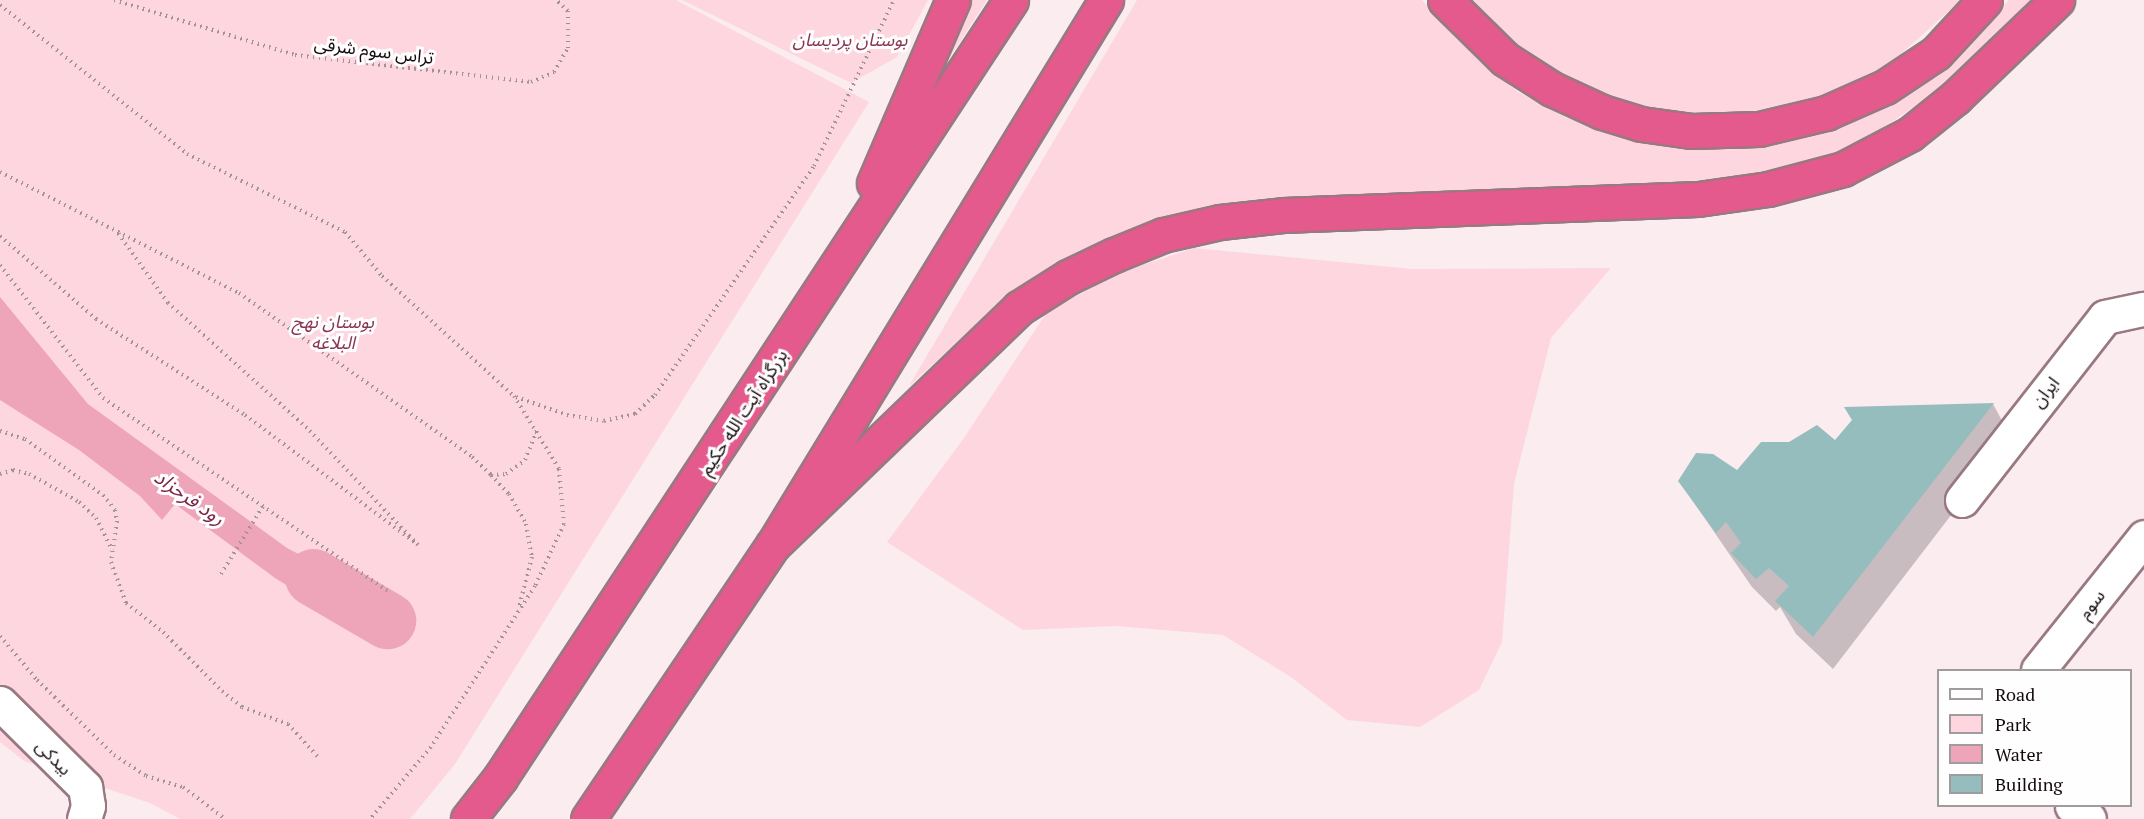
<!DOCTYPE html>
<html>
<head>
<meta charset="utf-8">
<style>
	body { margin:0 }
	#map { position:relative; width:2144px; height:819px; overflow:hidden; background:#fbecf0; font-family:"PT Serif","Noto Sans Arabic",serif }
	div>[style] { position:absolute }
	.green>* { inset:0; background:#fdd6e0 }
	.water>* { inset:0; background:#eea5ba }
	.shadow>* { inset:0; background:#0003 }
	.river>* { height:57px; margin:-28.5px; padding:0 28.5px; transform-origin:28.5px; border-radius:28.5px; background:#eea5ba }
	.building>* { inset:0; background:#96bdbd }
	.path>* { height:4px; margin-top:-2px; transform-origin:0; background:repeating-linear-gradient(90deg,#a09396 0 1.5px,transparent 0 6px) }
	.roads { filter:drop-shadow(2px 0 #997981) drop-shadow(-2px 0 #997981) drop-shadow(0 2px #997981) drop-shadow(0 -2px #997981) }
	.minor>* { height:33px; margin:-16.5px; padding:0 16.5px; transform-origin:16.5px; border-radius:16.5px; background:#fff }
	.highway>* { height:33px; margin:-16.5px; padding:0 16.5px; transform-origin:16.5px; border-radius:16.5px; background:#e45a8c }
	span { translate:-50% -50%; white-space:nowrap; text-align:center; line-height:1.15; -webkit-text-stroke:6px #fefefe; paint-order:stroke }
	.park-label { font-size:18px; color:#893452; font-style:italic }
	.street-label { font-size:18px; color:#14090c }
	.water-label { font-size:20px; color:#7b2747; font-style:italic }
	.legend { position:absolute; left:1937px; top:669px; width:195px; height:138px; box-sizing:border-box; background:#fefefe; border:2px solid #a09c9d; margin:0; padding:8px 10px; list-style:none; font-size:18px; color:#14090c }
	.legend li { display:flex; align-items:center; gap:12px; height:30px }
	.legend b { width:30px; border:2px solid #a09c9d }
</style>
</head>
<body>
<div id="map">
	<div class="green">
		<div style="clip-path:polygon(0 0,676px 0,869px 102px,455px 764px,410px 819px,180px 819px,150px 803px,24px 761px,0 742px)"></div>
		<div style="clip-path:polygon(682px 0,928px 0,897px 57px,851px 83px)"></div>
		<div style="clip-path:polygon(971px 0,987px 0,928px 91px,965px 14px)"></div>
		<div style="clip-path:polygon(1137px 0,1422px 0,1480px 62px,1518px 92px,1567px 118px,1648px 144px,1763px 148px,1828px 133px,1886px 107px,1959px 56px,2009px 0,2035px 0,1939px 90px,1871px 136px,1834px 156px,1729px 179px,1247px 203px,1172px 216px,1094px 246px,1041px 276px,966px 334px,909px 386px)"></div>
		<div style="clip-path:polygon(1468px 0,1961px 0,1891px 63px,1808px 103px,1700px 118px,1610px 98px,1540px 62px,1488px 21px)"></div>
		<div style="clip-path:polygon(1194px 248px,1412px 269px,1611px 268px,1551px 338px,1514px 484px,1502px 642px,1479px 690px,1420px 727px,1347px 720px,1291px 677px,1223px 635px,1116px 626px,1023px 630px,887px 542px,964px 438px,1047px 312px,1119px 273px)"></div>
	</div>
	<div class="water">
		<div style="clip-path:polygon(0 297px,88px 404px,287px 548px,387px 600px,370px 637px,275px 578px,175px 504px,162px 520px,140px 496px,79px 450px,0 400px)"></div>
	</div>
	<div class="shadow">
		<div style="clip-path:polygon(1993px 404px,2011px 437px,1833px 669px,1796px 634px,1780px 607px,1776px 611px,1752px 587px,1679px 481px,1737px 472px,1835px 443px)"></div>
	</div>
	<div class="river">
		<div style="left:313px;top:577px;width:86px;rotate:30.2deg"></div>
	</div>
	<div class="building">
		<div style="clip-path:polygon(1994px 403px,1813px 637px,1775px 601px,1789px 586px,1769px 568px,1756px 579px,1731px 553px,1741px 543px,1726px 522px,1716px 533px,1678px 481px,1696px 453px,1713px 454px,1737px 470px,1761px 442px,1789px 442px,1817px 425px,1835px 440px,1852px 420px,1844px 407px)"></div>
	</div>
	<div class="path">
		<div style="left:114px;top:0;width:189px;rotate:16.9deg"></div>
		<div style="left:295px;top:55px;width:238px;rotate:6.5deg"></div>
		<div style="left:531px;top:82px;width:25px;rotate:-23deg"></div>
		<div style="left:554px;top:72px;width:28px;rotate:-60deg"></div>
		<div style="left:568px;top:48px;width:37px;rotate:-90deg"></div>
		<div style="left:568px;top:11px;width:16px;rotate:-137deg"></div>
		<div style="left:0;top:5px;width:239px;rotate:38.5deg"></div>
		<div style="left:187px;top:154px;width:176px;rotate:26.3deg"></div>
		<div style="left:345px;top:232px;width:57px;rotate:49.9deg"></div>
		<div style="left:382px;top:276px;width:178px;rotate:42.3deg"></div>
		<div style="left:514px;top:396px;width:86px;rotate:58.3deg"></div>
		<div style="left:559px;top:469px;width:55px;rotate:84.8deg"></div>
		<div style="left:564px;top:524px;width:68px;rotate:115.1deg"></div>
		<div style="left:535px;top:586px;width:192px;rotate:122.9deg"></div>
		<div style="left:431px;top:747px;width:94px;rotate:130.3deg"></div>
		<div style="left:0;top:172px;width:268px;rotate:26.9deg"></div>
		<div style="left:239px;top:293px;width:285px;rotate:35.1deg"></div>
		<div style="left:472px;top:457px;width:26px;rotate:43deg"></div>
		<div style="left:491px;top:475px;width:15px;rotate:-4deg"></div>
		<div style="left:506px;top:474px;width:24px;rotate:-36deg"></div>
		<div style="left:525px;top:460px;width:32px;rotate:-68deg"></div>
		<div style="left:0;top:236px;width:127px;rotate:40.8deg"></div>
		<div style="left:96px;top:319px;width:177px;rotate:32.8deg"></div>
		<div style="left:245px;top:415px;width:216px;rotate:36.9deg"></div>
		<div style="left:418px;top:545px;width:161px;rotate:-133.5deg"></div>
		<div style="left:307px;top:428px;width:187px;rotate:-138deg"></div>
		<div style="left:168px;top:303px;width:86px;rotate:-125.5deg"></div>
		<div style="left:0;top:265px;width:168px;rotate:52.2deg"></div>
		<div style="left:103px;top:398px;width:344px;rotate:34.1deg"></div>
		<div style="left:516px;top:397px;width:54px;rotate:19.4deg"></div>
		<div style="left:567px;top:415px;width:37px;rotate:9deg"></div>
		<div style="left:604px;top:421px;width:32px;rotate:-13deg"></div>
		<div style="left:635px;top:414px;width:28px;rotate:-44deg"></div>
		<div style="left:655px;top:395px;width:279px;rotate:-55.2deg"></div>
		<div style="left:814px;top:166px;width:184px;rotate:-64.3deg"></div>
		<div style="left:0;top:431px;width:26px;rotate:18deg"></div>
		<div style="left:25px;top:439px;width:96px;rotate:35.7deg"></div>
		<div style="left:103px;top:495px;width:19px;rotate:51deg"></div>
		<div style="left:115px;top:510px;width:11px;rotate:80deg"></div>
		<div style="left:117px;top:521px;width:41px;rotate:98.3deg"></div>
		<div style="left:111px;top:562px;width:44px;rotate:69.9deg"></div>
		<div style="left:126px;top:603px;width:47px;rotate:38.1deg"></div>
		<div style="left:163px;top:632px;width:83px;rotate:45deg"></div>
		<div style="left:222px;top:691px;width:26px;rotate:39deg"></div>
		<div style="left:242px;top:707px;width:49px;rotate:20.3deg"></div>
		<div style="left:288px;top:724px;width:45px;rotate:47.7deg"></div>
		<div style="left:0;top:474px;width:14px;rotate:-17deg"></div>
		<div style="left:13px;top:470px;width:16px;rotate:14deg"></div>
		<div style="left:29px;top:474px;width:57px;rotate:29.2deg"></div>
		<div style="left:79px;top:502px;width:23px;rotate:43deg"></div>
		<div style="left:96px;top:518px;width:36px;rotate:63deg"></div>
		<div style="left:491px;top:475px;width:26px;rotate:47deg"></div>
		<div style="left:509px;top:494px;width:34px;rotate:60deg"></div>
		<div style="left:526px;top:524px;width:34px;rotate:80deg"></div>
		<div style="left:532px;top:557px;width:52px;rotate:104.6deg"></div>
		<div style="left:221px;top:574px;width:80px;rotate:-58.3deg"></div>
		<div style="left:0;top:636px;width:57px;rotate:49.9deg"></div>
		<div style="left:37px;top:680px;width:107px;rotate:44.2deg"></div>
		<div style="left:114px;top:755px;width:38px;rotate:33deg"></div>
		<div style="left:146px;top:776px;width:39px;rotate:17deg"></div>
		<div style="left:183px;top:787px;width:53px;rotate:37.3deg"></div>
	</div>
	<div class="roads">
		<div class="minor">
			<div style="left:1962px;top:500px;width:232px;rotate:-52deg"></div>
			<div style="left:2105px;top:317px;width:40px;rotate:-12deg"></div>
			<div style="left:2038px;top:670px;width:170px;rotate:-51.4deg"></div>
			<div style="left:0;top:703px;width:120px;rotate:44.7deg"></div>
			<div style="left:85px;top:787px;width:19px;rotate:81deg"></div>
			<div style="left:88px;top:806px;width:14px;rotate:107deg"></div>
			<div style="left:2072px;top:806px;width:21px;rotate:37deg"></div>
		</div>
		<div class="highway">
			<div style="left:1445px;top:0;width:84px;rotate:44.5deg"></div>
			<div style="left:1505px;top:59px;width:56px;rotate:32.6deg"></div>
			<div style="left:1552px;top:89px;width:55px;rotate:24.7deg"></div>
			<div style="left:1602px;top:112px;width:41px;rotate:17.1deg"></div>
			<div style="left:1641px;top:124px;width:50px;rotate:8deg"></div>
			<div style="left:1691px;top:131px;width:68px;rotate:-1.7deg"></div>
			<div style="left:1759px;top:129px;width:69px;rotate:-13.4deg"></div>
			<div style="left:1826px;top:113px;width:64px;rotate:-23.8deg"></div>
			<div style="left:1885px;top:87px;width:61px;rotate:-33.7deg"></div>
			<div style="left:1936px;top:53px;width:72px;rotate:-47.2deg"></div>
			<div style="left:874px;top:183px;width:199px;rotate:-66.7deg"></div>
			<div style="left:773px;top:545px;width:342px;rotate:-43.9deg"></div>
			<div style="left:1019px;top:308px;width:58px;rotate:-32.3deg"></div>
			<div style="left:1068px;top:277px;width:51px;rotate:-25.6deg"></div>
			<div style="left:1114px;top:255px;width:53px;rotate:-22.2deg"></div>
			<div style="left:1163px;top:235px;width:58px;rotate:-12.8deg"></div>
			<div style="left:1220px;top:222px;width:63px;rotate:-6.3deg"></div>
			<div style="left:1283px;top:215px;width:415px;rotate:-2.2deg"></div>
			<div style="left:1698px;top:199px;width:71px;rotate:-8.1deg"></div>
			<div style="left:1768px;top:189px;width:78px;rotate:-14.9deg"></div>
			<div style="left:1843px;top:169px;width:76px;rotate:-27.6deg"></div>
			<div style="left:1910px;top:134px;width:59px;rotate:-38.8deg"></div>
			<div style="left:1956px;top:97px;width:140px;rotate:-43.8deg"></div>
			<div style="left:468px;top:819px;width:52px;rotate:-52deg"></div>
			<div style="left:500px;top:778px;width:931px;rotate:-56.7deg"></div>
			<div style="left:588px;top:819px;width:331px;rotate:-56deg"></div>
			<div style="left:773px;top:545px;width:639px;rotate:-58.57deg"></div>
		</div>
	</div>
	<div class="park-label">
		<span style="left:850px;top:39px">بوستان پردیسان</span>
		<span style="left:333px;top:332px">بوستان نهج<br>البلاغه</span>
	</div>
	<div class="street-label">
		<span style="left:374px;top:50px;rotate:7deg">تراس سوم شرقی</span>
		<span style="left:2045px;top:392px;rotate:-52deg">ایران</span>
		<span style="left:743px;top:412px;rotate:-57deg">بزرگراه آیت الله حکیم</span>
		<span style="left:2091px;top:604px;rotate:-52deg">سوم</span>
		<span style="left:54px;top:757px;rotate:45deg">بیدکی</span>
	</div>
	<div class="water-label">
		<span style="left:190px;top:497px;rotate:35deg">رود فرحزاد</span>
	</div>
	<ul class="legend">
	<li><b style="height:8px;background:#fff"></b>Road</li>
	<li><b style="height:16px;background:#fdd6e0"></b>Park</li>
	<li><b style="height:16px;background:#eea5ba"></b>Water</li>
	<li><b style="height:16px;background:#96bdbd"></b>Building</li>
	</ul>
</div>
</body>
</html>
